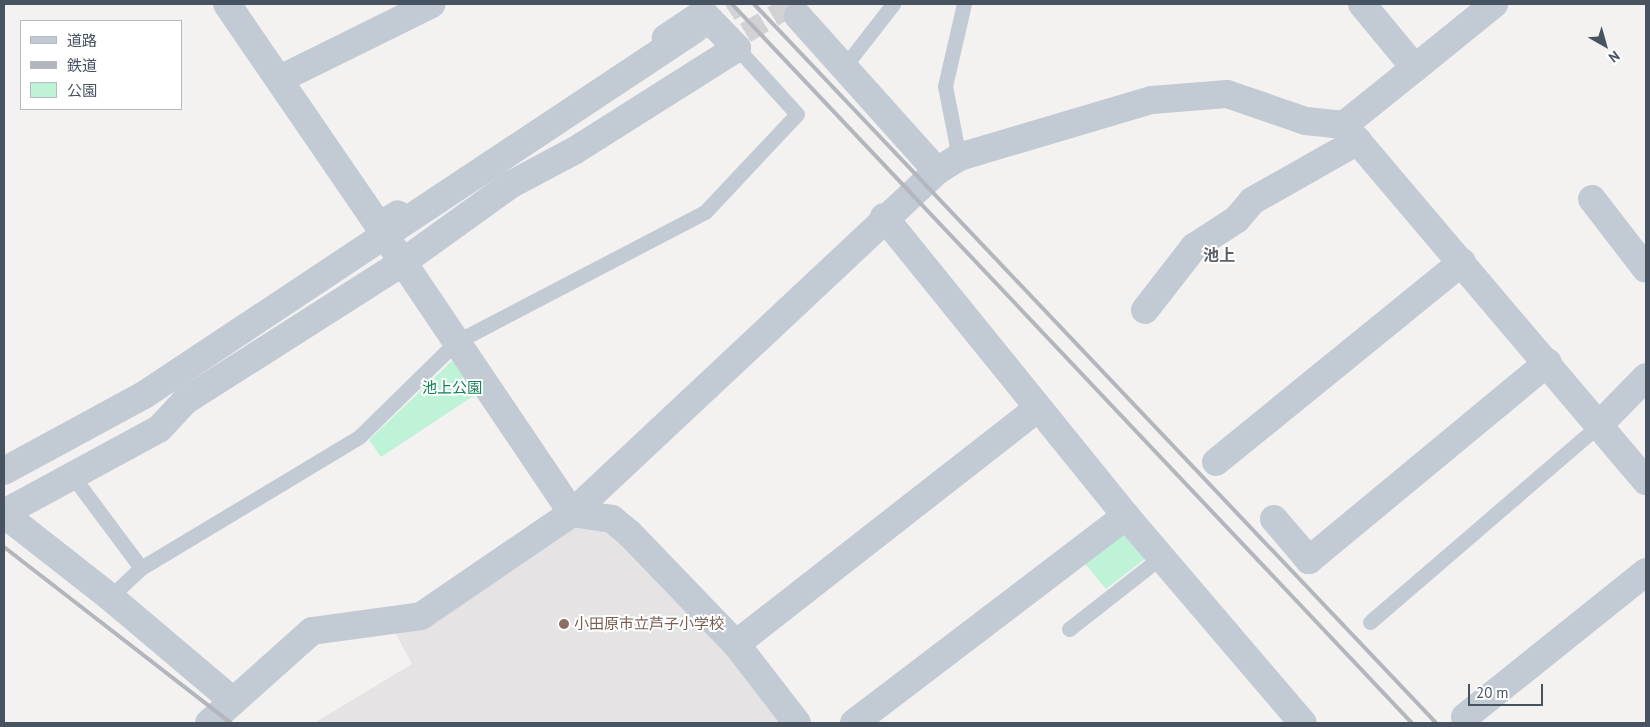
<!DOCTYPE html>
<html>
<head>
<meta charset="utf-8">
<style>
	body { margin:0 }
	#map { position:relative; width:1650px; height:727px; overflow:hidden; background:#f4f2f1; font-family:"PT Sans","Noto Sans JP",sans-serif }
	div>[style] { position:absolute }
	.education>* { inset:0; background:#e5e3e3 }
	.green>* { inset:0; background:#bef3d8 }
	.pedestrian-tunnel>* { height:21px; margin-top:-10.5px; transform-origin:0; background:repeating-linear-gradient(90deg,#d2d2d4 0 21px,transparent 0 32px) }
	.tertiary-tunnel>* { height:28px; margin-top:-14px; transform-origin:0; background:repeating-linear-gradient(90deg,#d2d2d4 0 28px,transparent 0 42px) }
	.service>* { height:15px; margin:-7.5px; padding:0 7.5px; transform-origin:7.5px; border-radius:7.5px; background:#c2cad4 }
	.minor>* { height:28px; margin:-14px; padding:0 14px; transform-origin:14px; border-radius:14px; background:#c2cad4 }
	.tertiary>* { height:28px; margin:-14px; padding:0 14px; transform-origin:14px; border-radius:14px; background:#c2cad4 }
	.rail>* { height:4px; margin:-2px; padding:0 2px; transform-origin:2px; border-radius:2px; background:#b3b6bc }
	.minor-bridge>* { height:28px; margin:-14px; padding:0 14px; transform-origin:14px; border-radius:14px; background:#c2cad4 }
	.dots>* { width:14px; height:14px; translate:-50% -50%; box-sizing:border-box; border:2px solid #fff; border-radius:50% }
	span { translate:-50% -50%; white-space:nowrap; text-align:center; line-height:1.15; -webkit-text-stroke:4px #fff; paint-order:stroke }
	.park-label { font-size:15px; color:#118354 }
	.education-label { font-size:15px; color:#785e54 }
	.left { translate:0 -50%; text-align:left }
	.neighbourhood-label { font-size:16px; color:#5d6167; font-weight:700 }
	.frame { position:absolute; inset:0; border:5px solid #485361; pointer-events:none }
	.legend { position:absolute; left:20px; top:20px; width:162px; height:90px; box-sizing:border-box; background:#fff; border:1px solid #b6bac0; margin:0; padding:6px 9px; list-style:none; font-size:15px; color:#485361 }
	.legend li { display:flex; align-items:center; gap:10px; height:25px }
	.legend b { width:25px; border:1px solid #b6bac0 }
	.north { position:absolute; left:1580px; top:20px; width:50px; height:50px; -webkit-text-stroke:4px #fff; paint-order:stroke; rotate:142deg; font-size:14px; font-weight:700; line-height:20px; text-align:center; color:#485361 }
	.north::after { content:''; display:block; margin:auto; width:18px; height:22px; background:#485361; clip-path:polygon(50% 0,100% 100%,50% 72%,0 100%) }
	.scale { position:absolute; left:1468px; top:684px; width:75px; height:22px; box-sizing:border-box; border:2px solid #485361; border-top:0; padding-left:6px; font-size:15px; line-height:18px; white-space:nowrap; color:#485361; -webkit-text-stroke:4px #fff; paint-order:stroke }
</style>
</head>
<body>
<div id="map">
	<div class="education">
		<div style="clip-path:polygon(573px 527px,600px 528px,614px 534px,714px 636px,781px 723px,314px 723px,412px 664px,394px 630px)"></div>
	</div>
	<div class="green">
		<div style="clip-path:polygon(455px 358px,478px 393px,381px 457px,369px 440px)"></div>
		<div style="clip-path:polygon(1119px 533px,1128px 535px,1146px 558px,1106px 589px,1081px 559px)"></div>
	</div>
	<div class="pedestrian-tunnel">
		<div style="left:718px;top:49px;width:87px;rotate:-31deg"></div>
	</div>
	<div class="tertiary-tunnel">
		<div style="left:692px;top:31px;width:50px;rotate:-32.7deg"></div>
	</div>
	<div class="service">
		<div style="left:844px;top:67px;width:80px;rotate:-52.1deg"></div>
		<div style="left:959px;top:157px;width:72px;rotate:-101.2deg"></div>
		<div style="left:945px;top:86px;width:84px;rotate:-77deg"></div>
		<div style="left:74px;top:478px;width:112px;rotate:53.3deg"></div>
		<div style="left:110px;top:597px;width:42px;rotate:-43.1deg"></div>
		<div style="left:141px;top:568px;width:254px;rotate:-31deg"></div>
		<div style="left:359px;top:437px;width:136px;rotate:-44.4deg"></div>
		<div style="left:456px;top:342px;width:281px;rotate:-27.6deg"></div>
		<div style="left:705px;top:212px;width:134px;rotate:-46.8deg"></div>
		<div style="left:797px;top:114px;width:89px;rotate:-132.3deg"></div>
		<div style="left:1370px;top:622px;width:305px;rotate:-40.7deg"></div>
		<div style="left:1069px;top:629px;width:115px;rotate:-38deg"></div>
	</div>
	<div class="minor">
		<div style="left:227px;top:4px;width:269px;rotate:55.6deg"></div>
		<div style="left:379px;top:226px;width:22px;rotate:-32deg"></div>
		<div style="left:798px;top:16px;width:208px;rotate:48.1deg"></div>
		<div style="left:280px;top:79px;width:169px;rotate:-26.3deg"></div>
		<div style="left:1344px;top:125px;width:91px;rotate:-38.8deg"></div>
		<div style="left:1592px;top:199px;width:88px;rotate:52.4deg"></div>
		<div style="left:884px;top:217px;width:385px;rotate:51deg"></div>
		<div style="left:1126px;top:516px;width:272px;rotate:49.5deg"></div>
		<div style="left:396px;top:252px;width:315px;rotate:56deg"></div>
		<div style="left:572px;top:513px;width:40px;rotate:8.5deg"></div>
		<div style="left:612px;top:519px;width:23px;rotate:40deg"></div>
		<div style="left:630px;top:534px;width:153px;rotate:46.1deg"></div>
		<div style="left:736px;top:644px;width:100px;rotate:52.3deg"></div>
		<div style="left:1145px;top:310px;width:80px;rotate:-52.1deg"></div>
		<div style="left:1194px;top:247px;width:51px;rotate:-33.1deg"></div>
		<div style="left:1237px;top:219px;width:23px;rotate:-50deg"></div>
		<div style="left:1252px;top:201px;width:122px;rotate:-29.5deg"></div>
		<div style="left:1601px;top:423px;width:64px;rotate:-45.6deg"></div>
		<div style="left:1216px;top:462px;width:317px;rotate:-39.1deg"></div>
		<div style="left:4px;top:513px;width:176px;rotate:-28.5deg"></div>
		<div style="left:159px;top:429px;width:38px;rotate:-47deg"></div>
		<div style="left:185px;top:401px;width:259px;rotate:-32.5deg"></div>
		<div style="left:403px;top:262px;width:132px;rotate:-35.7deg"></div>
		<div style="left:510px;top:185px;width:72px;rotate:-28deg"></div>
		<div style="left:574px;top:151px;width:193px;rotate:-32.3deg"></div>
		<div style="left:737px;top:48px;width:49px;rotate:-134.2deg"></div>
		<div style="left:703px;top:13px;width:45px;rotate:146deg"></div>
		<div style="left:4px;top:514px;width:135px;rotate:38.1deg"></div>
		<div style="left:110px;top:597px;width:161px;rotate:40.2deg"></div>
		<div style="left:1274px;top:519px;width:54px;rotate:49.5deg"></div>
		<div style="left:1309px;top:560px;width:310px;rotate:-39.6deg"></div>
		<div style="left:736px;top:644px;width:383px;rotate:-38deg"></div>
		<div style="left:1465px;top:717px;width:232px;rotate:-38.7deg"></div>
		<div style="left:209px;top:723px;width:138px;rotate:-41.8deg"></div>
		<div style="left:312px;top:631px;width:110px;rotate:-7.8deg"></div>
		<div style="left:421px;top:616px;width:183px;rotate:-34.3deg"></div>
		<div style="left:572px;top:513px;width:500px;rotate:-43.14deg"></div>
		<div style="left:937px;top:171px;width:26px;rotate:-32deg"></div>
		<div style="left:959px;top:157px;width:201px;rotate:-16.5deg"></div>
		<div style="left:1152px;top:100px;width:75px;rotate:-4.6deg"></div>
		<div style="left:1227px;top:94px;width:83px;rotate:18.9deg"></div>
		<div style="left:1306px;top:121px;width:38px;rotate:6deg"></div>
		<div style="left:1344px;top:125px;width:467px;rotate:49.7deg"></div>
		<div style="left:854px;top:723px;width:342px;rotate:-37.3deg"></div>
	</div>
	<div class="tertiary">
		<div style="left:1362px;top:4px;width:83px;rotate:50.4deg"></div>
		<div style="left:1415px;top:68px;width:102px;rotate:-39deg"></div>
		<div style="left:4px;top:471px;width:159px;rotate:-28.5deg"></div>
		<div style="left:144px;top:395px;width:658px;rotate:-33.59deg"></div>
	</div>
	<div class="rail">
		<div style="left:732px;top:4px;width:990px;rotate:46.6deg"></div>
		<div style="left:754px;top:4px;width:991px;rotate:46.51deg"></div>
		<div style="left:4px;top:547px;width:287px;rotate:37.8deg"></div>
	</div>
	<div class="minor-bridge">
		<div style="left:379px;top:226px;width:31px;rotate:57deg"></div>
	</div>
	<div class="dots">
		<div style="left:564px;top:624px;background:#8d6e63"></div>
	</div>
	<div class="park-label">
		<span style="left:452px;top:388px">池上公園</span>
	</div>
	<div class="education-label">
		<span class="left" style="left:574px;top:624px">小田原市立芦子小学校</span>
	</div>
	<div class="neighbourhood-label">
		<span style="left:1219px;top:255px">池上</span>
	</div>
	<div class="frame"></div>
	<ul class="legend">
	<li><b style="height:6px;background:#c2cad4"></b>道路</li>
	<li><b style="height:6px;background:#b3b6bc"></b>鉄道</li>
	<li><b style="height:14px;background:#bef3d8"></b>公園</li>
	</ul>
	<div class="north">N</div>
	<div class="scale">20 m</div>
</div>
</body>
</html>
